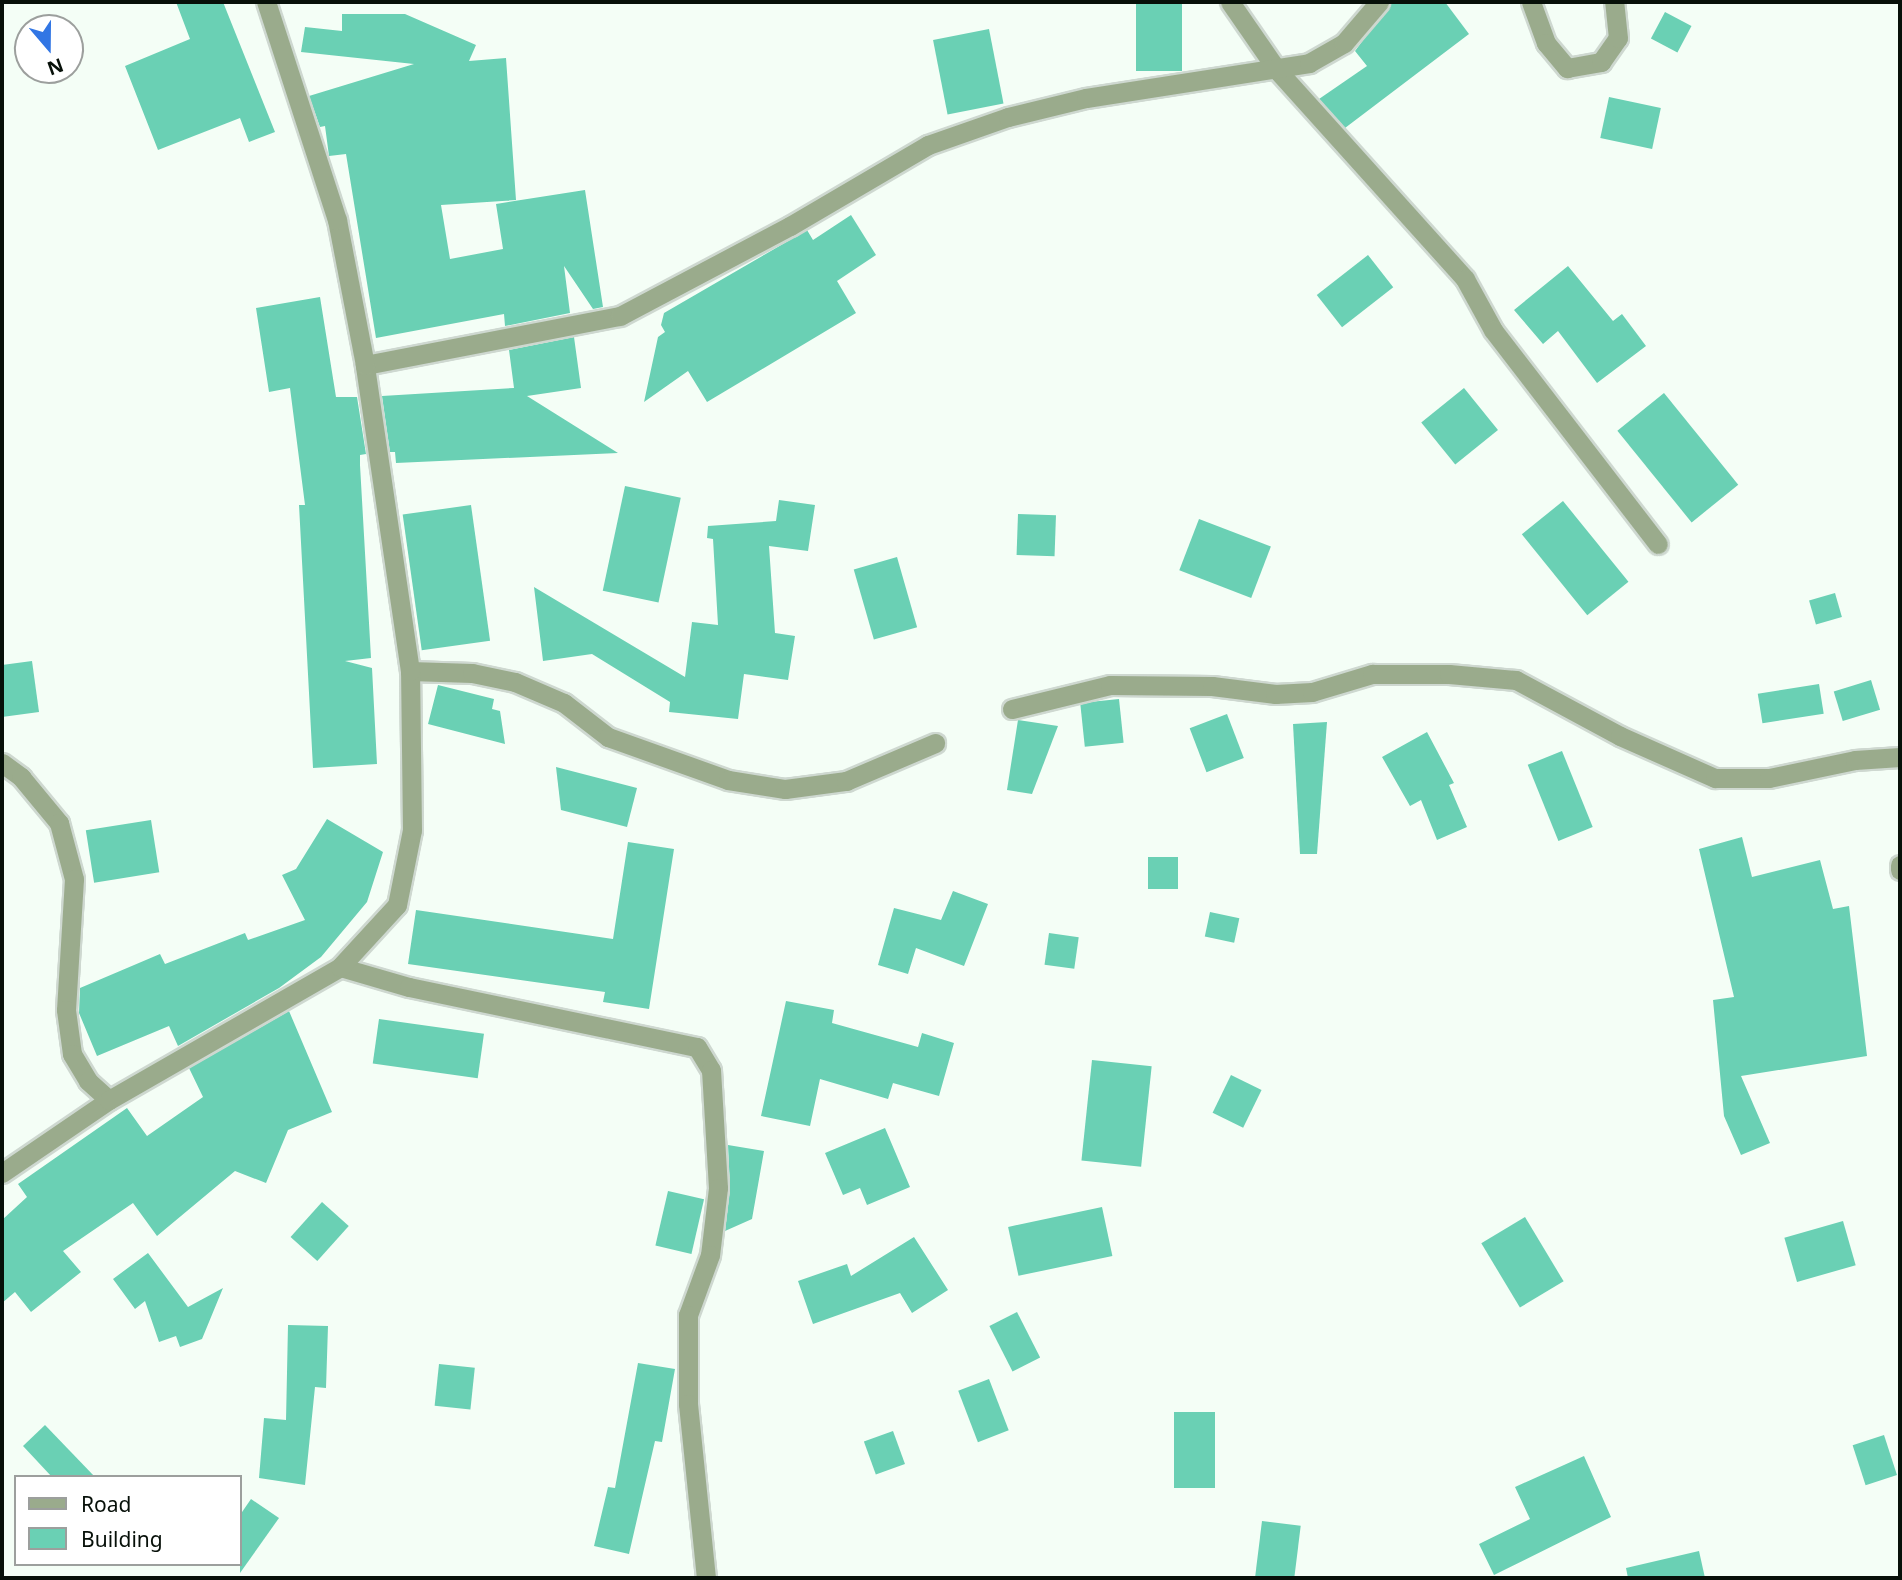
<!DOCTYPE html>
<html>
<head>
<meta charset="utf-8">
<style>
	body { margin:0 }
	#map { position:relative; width:1902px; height:1580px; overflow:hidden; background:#f4fef6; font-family:"Noto Sans",sans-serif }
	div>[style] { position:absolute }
	.building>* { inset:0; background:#6ad0b4; transform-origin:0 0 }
	.roads { filter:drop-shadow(2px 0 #ced8d0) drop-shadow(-2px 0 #ced8d0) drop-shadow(0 2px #ced8d0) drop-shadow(0 -2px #ced8d0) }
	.minor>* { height:19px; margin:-9.5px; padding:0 9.5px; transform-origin:9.5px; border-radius:9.5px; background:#9aab8c }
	span { translate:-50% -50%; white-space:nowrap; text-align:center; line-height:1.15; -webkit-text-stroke:7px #fff; paint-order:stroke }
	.frame { position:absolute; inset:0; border:4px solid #071009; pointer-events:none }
	.legend { position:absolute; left:14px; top:1475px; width:228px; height:91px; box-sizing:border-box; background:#fff; border:2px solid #9c9f9d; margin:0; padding:9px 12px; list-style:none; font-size:21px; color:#071009 }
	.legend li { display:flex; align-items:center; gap:14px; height:35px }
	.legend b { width:35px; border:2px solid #9c9f9d }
	.north { position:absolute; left:14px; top:14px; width:70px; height:70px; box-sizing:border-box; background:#fff; border:2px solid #9c9f9d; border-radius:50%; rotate:160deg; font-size:19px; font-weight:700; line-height:28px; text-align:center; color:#071009 }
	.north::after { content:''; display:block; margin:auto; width:24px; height:32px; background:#3276e4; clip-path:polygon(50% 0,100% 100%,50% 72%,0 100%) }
</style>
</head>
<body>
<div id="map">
	<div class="building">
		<div style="clip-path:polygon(176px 2px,223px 2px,275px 132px,249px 142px,240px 118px,158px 150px,125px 66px,190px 39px)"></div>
		<div style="left:1136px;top:2px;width:46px;height:69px"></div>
		<div style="clip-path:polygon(1391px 2px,1445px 2px,1469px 34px,1345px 128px,1319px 99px,1367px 66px,1355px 51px)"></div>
		<div style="left:1665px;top:12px;width:30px;height:30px;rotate:28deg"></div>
		<div style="clip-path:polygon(342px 14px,405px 14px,476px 45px,469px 61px,506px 58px,516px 200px,441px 205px,450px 259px,503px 249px,496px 204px,585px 190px,603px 307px,593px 309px,564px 266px,570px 313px,505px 326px,504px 314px,376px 338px,346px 154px,329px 156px,325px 126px,320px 127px,309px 96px,414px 64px,301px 52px,305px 27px,342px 31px)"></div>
		<div style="left:989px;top:29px;width:76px;height:57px;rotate:79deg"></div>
		<div style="left:1609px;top:97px;width:53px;height:42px;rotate:12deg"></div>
		<div style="clip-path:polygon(851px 215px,876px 255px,837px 281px,856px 313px,707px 402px,688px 371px,644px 402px,658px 337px,665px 332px,661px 325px,664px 313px,807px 230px,813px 240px)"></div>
		<div style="left:1368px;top:255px;width:41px;height:65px;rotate:52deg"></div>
		<div style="clip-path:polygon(1568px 266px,1613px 321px,1622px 314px,1646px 346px,1597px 383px,1558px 331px,1543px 344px,1514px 310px)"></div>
		<div style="clip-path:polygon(320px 297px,336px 397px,357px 397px,366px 454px,360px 455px,360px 465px,371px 658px,345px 661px,372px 668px,377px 764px,313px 768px,299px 505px,305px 505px,290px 388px,269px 392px,256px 308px)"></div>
		<div style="clip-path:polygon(574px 337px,581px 388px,527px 396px,618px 453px,396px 463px,395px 452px,390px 452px,382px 396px,514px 388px,509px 350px)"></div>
		<div style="left:1464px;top:388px;width:54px;height:55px;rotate:51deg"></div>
		<div style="left:1664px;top:393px;width:118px;height:60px;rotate:51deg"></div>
		<div style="left:625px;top:486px;width:57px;height:107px;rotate:12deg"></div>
		<div style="clip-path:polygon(779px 500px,815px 505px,808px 551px,769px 546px,775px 633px,795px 636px,788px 680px,744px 674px,738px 719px,669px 712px,670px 702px,592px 654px,543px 661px,534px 587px,685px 677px,692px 622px,718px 625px,713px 539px,707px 538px,708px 526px,776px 521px)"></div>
		<div style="left:1563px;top:501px;width:104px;height:53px;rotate:51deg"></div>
		<div style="left:471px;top:505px;width:137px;height:69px;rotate:82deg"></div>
		<div style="left:1018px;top:514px;width:38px;height:41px;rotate:2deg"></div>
		<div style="left:1199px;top:519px;width:77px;height:55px;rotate:21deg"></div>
		<div style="left:897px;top:557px;width:73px;height:45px;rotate:74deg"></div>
		<div style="left:1835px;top:593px;width:25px;height:27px;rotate:74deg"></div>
		<div style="clip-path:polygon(32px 661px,39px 712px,2px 717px,2px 665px)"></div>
		<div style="left:1871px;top:680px;width:31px;height:39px;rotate:73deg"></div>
		<div style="left:1819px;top:684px;width:30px;height:62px;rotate:81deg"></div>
		<div style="clip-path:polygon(438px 685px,494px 699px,492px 709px,500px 711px,505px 744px,428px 724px)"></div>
		<div style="left:1119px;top:699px;width:44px;height:39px;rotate:84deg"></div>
		<div style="left:1227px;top:714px;width:47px;height:40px;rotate:69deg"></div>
		<div style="clip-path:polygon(1018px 720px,1058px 726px,1032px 794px,1007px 790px)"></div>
		<div style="clip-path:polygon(1327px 722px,1317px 854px,1300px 854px,1293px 724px)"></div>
		<div style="clip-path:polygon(1427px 732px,1454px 783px,1449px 785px,1467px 827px,1437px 840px,1421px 800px,1410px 806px,1382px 757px)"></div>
		<div style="left:1562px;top:751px;width:82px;height:37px;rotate:68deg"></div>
		<div style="clip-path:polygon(556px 767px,637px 788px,627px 827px,561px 810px)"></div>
		<div style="clip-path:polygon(327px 819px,383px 852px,367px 902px,321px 957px,279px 988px,178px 1046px,169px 1026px,97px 1056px,79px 1013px,80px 988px,160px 954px,165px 964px,245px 933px,248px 940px,305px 920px,282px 875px,296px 869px)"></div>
		<div style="left:151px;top:820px;width:53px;height:66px;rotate:81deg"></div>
		<div style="clip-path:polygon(1742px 837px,1752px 877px,1820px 860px,1833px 909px,1849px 906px,1867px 1056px,1741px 1076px,1770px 1143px,1741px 1155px,1724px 1116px,1713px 1000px,1734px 997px,1699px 849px)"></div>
		<div style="clip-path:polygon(628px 842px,674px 849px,649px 1009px,603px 1002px,605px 992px,408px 964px,416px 910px,613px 939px)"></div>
		<div style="left:1148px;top:857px;width:30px;height:32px"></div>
		<div style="clip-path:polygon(953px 891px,988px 904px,964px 966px,916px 948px,908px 974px,878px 965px,894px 908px,941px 920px)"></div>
		<div style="left:1210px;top:912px;width:30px;height:25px;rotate:12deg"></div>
		<div style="left:1049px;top:933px;width:30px;height:32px;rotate:8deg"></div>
		<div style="clip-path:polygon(786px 1001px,834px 1010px,832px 1023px,918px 1047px,922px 1033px,954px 1043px,939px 1096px,893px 1083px,888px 1099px,820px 1079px,810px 1126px,761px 1116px)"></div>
		<div style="clip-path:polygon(289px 1011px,332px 1112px,288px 1130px,266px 1183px,235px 1171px,157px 1236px,133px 1203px,63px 1251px,81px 1272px,31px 1312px,15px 1292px,2px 1303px,2px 1220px,27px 1197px,18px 1184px,127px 1108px,147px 1136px,203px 1097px,189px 1068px)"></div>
		<div style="left:379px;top:1019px;width:106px;height:45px;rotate:8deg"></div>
		<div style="left:1092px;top:1060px;width:60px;height:101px;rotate:6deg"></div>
		<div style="left:1231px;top:1075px;width:34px;height:42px;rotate:26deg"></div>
		<div style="clip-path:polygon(885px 1128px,910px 1187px,867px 1205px,860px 1188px,843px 1195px,825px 1153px)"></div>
		<div style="clip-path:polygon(728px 1145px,764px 1151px,752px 1219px,725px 1231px,730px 1188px)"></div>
		<div style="left:668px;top:1191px;width:37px;height:56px;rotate:13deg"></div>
		<div style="left:322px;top:1202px;width:36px;height:47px;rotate:42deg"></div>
		<div style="left:1102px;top:1207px;width:50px;height:96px;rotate:78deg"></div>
		<div style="left:1525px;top:1217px;width:75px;height:51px;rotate:59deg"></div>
		<div style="left:1843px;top:1221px;width:46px;height:61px;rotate:74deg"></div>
		<div style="clip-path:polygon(914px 1237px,948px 1290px,912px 1313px,900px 1293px,813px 1324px,798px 1281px,847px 1264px,851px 1276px)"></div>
		<div style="clip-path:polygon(148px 1253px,188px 1307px,223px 1288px,202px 1339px,180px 1347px,176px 1336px,159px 1342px,145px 1301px,135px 1309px,113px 1279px)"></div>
		<div style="left:1017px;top:1312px;width:51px;height:31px;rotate:63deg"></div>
		<div style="clip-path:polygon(288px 1325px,328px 1326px,326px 1388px,315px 1387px,305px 1485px,259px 1478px,264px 1418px,286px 1420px)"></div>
		<div style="clip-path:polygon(638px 1363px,675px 1369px,662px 1442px,655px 1441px,629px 1554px,594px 1546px,608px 1487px,615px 1488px)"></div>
		<div style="left:439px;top:1364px;width:36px;height:42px;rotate:6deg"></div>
		<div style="left:989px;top:1379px;width:55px;height:33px;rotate:69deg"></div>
		<div style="left:1174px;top:1412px;width:41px;height:76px"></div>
		<div style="clip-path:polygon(45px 1425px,95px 1477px,52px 1477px,23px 1446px)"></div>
		<div style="left:893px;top:1431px;width:35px;height:31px;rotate:70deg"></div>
		<div style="left:1884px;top:1435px;width:42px;height:33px;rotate:72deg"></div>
		<div style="clip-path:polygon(1584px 1456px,1611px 1517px,1494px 1575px,1479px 1544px,1530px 1519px,1515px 1487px)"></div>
		<div style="clip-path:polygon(251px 1499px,279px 1518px,240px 1573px,240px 1515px)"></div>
		<div style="left:1262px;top:1521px;width:39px;height:58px;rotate:7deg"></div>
		<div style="clip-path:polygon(1699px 1551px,1705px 1578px,1628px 1578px,1626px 1568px)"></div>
	</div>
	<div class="roads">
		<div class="minor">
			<div style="left:1230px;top:2px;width:83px;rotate:55.3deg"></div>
			<div style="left:1277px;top:70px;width:281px;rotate:48deg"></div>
			<div style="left:1465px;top:279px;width:58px;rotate:61.2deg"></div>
			<div style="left:1493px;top:330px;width:270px;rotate:52.4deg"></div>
			<div style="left:1531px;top:2px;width:44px;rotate:69.9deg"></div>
			<div style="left:1546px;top:43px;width:33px;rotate:50deg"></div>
			<div style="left:1567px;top:68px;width:35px;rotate:-10deg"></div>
			<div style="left:1601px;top:62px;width:29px;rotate:-55deg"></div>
			<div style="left:1618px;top:38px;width:36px;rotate:-96deg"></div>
			<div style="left:365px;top:365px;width:260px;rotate:-10.9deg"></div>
			<div style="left:620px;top:316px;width:192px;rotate:-27.9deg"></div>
			<div style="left:790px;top:226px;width:160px;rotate:-30.4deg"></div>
			<div style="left:928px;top:145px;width:85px;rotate:-19.3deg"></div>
			<div style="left:1008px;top:117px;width:80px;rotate:-13.7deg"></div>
			<div style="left:1086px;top:98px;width:226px;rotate:-8.9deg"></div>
			<div style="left:1309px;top:63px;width:40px;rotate:-29.7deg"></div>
			<div style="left:1344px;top:43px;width:54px;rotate:-49.5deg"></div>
			<div style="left:410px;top:671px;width:62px;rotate:1.8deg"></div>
			<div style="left:472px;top:673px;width:44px;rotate:11.8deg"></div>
			<div style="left:515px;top:682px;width:53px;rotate:23.2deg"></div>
			<div style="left:564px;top:703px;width:56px;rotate:37.7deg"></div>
			<div style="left:608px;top:737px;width:127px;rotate:19.7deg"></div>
			<div style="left:728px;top:780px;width:58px;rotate:9deg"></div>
			<div style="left:785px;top:789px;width:62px;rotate:-7.5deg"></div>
			<div style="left:846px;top:781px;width:97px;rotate:-23.1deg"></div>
			<div style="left:1012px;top:709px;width:101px;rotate:-13.8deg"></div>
			<div style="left:1110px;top:685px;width:102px;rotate:0.6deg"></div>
			<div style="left:1212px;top:686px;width:64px;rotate:7.2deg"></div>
			<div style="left:1275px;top:694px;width:37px;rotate:-3deg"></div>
			<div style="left:1312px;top:692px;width:63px;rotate:-16.7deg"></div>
			<div style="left:1372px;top:674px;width:77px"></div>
			<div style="left:1449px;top:674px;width:67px;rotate:5.1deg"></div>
			<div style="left:1516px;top:680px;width:118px;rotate:28.3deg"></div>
			<div style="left:1620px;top:736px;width:104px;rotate:23.9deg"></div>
			<div style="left:1715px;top:778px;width:54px"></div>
			<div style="left:1769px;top:778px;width:88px;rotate:-11.8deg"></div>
			<div style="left:1855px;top:760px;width:45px;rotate:-3.8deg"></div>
			<div style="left:2px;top:763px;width:24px;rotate:36deg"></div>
			<div style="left:21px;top:777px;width:60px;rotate:50.4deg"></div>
			<div style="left:59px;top:823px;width:58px;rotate:75deg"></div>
			<div style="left:74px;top:879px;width:131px;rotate:93.5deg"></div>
			<div style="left:66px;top:1010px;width:44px;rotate:82.2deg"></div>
			<div style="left:72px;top:1054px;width:31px;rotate:59deg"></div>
			<div style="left:88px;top:1081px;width:28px;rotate:42deg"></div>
			<div style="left:1900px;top:865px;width:5px;rotate:90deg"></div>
			<div style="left:340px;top:967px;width:72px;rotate:16.2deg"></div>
			<div style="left:409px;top:987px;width:294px;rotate:11.8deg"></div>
			<div style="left:697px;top:1047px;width:27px;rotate:59deg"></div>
			<div style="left:711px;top:1070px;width:118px;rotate:86.6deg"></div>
			<div style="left:718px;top:1188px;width:67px;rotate:96.8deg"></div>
			<div style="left:710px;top:1255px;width:64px;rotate:110.1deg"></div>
			<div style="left:688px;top:1315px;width:89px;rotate:90deg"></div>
			<div style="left:688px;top:1404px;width:175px;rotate:84.1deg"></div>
			<div style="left:2px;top:1173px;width:130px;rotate:-34.3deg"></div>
			<div style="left:109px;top:1100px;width:267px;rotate:-29.9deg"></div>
			<div style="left:340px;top:967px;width:84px;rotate:-47.4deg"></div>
			<div style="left:397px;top:905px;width:76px;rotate:-78.7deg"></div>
			<div style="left:412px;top:830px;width:159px;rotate:-90.7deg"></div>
			<div style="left:410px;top:671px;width:309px;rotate:-98.4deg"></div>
			<div style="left:365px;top:365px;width:148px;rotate:-100.9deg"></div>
			<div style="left:337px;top:220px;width:229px;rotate:-108deg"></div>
		</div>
	</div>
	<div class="frame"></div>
	<ul class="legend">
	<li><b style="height:9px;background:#9aab8c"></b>Road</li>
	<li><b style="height:19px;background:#6ad0b4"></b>Building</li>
	</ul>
	<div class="north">N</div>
</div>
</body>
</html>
